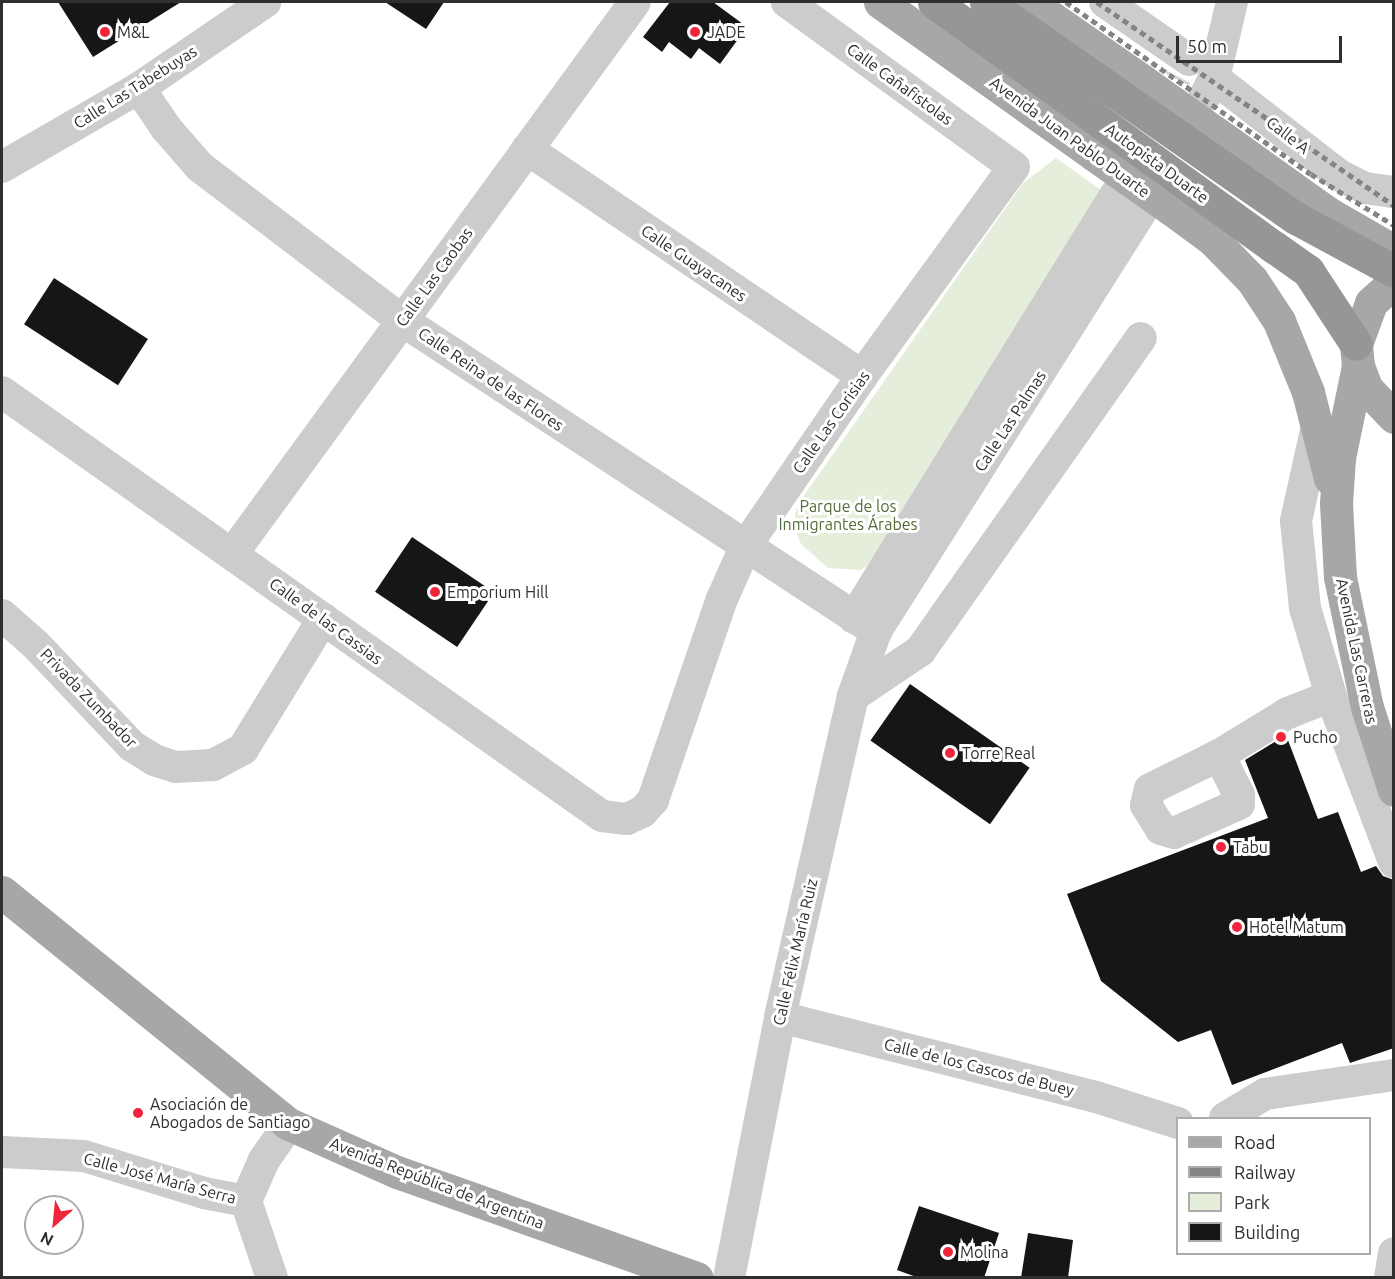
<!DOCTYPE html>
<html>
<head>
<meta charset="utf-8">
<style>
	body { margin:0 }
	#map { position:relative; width:1395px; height:1279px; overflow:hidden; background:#fff; font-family:Ubuntu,sans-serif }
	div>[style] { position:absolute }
	.green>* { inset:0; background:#e5eddb }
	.building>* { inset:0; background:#161616; transform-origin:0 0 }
	.minor-tunnel>* { height:32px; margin-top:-16px; transform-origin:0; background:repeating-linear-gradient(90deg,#d5d5d5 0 32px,transparent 0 48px) }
	.minor>* { height:32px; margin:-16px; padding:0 16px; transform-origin:16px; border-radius:16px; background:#ccc }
	.major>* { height:33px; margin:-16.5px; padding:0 16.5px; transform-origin:16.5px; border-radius:16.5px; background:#a7a7a7 }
	.highway>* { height:33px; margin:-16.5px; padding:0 16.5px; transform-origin:16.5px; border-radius:16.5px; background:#969696 }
	.rail>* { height:4.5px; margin-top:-2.25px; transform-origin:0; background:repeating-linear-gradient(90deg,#848484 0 6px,transparent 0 10.5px) }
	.major-bridge>* { height:33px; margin:-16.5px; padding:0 16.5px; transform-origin:16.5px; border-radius:16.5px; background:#a7a7a7 }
	.highway-bridge>* { height:33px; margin:-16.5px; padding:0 16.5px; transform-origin:16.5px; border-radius:16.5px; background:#969696 }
	.dots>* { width:16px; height:16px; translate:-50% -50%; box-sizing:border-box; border:3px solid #fff; border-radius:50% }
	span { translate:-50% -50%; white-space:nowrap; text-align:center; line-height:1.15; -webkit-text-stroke:6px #fff; paint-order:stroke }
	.poi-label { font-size:16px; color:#2f2f2f }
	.left { translate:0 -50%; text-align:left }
	.street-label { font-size:16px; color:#2f2f2f }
	.park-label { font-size:16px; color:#536d39 }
	.frame { position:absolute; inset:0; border:3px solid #2f2f2f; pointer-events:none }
	.legend { position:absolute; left:1176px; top:1117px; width:195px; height:138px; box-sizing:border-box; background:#fff; border:2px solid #acacac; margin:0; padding:8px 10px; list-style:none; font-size:18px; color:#2f2f2f }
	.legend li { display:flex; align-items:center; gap:12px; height:30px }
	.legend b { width:30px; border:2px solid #acacac }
	.north { position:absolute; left:24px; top:1195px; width:60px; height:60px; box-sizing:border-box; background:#fff; border:2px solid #acacac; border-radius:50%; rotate:207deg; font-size:16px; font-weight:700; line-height:24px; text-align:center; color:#2f2f2f }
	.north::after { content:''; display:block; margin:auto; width:21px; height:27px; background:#f1253a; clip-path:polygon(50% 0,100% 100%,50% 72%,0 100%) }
	.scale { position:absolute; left:1176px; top:36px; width:166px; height:27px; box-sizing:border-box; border:3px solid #2f2f2f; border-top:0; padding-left:8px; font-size:18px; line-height:21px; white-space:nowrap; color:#2f2f2f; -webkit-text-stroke:4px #fff; paint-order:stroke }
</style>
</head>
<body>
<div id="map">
	<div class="green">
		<div style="clip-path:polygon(1056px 158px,1105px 193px,874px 561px,861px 570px,828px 568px,801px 544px,795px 529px,795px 513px,803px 497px,1023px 183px)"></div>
	</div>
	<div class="building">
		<div style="clip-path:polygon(58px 2px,181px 2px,93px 57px)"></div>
		<div style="clip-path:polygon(385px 2px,444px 2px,426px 29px)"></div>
		<div style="clip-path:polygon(670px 2px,713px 2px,747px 27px,720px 64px,699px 48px,691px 59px,669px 42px,662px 52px,643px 37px)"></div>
		<div style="left:54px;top:278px;width:112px;height:55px;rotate:33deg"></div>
		<div style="left:412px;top:537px;width:99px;height:66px;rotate:34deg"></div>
		<div style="left:910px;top:684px;width:146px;height:69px;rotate:35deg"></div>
		<div style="clip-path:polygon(1286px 735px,1318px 819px,1338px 812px,1361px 872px,1376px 866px,1383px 876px,1394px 880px,1394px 1048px,1350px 1063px,1342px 1043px,1232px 1085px,1211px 1030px,1178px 1042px,1101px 981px,1067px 894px,1268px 818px,1245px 760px)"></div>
		<div style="clip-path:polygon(919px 1206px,999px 1233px,984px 1278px,919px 1278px,897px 1270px)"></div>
		<div style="clip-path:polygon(1028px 1233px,1073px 1240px,1068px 1278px,1021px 1278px)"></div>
	</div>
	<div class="minor-tunnel">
		<div style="left:1153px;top:121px;width:51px;rotate:-62.9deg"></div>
	</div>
	<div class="minor">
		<div style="left:1105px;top:2px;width:102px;rotate:34.6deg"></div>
		<div style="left:1214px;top:78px;width:158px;rotate:37.8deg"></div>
		<div style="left:1339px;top:175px;width:29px;rotate:27deg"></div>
		<div style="left:1365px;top:188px;width:29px;rotate:8deg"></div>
		<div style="left:139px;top:88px;width:48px;rotate:56deg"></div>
		<div style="left:166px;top:128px;width:52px;rotate:48.9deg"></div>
		<div style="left:200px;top:167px;width:255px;rotate:37.2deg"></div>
		<div style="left:403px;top:321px;width:566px;rotate:33.24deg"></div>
		<div style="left:1205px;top:96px;width:20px;rotate:-63deg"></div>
		<div style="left:1214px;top:78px;width:78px;rotate:-76.7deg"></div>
		<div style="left:527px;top:149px;width:405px;rotate:34.1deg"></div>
		<div style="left:2px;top:167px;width:158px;rotate:-30deg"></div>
		<div style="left:139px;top:88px;width:153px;rotate:-34.3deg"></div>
		<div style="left:2px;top:392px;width:735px;rotate:35.25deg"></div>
		<div style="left:602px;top:816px;width:25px;rotate:7deg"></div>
		<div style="left:627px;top:819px;width:17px;rotate:-25deg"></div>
		<div style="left:642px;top:812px;width:16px;rotate:-47deg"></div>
		<div style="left:653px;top:800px;width:213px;rotate:-71.1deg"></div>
		<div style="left:722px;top:599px;width:57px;rotate:-66.1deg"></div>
		<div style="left:745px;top:547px;width:207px;rotate:-55.6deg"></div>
		<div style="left:862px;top:376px;width:258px;rotate:-54deg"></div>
		<div style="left:1014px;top:167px;width:281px;rotate:-144deg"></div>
		<div style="left:1317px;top:426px;width:97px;rotate:102.5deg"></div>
		<div style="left:1296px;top:521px;width:87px;rotate:84.1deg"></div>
		<div style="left:1305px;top:608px;width:92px;rotate:73.5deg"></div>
		<div style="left:1331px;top:696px;width:178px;rotate:69.2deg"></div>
		<div style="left:233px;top:553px;width:682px;rotate:-53.89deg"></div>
		<div style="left:2px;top:615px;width:45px;rotate:41.4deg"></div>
		<div style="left:36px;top:645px;width:139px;rotate:46.5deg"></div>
		<div style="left:132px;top:746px;width:26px;rotate:32deg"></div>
		<div style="left:154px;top:760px;width:23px;rotate:18deg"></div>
		<div style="left:176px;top:767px;width:37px;rotate:-3deg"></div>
		<div style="left:213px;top:765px;width:34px;rotate:-28deg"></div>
		<div style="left:243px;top:749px;width:153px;rotate:-58.4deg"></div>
		<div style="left:854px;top:618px;width:497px;rotate:-58.3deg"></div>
		<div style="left:853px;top:696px;width:81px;rotate:-33.9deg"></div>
		<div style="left:920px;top:651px;width:383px;rotate:-54.8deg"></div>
		<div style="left:1219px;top:755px;width:45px;rotate:63.4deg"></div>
		<div style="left:1239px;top:795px;width:9px;rotate:90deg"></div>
		<div style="left:1239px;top:804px;width:71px;rotate:156deg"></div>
		<div style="left:1174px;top:833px;width:14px;rotate:-163deg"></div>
		<div style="left:1161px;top:829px;width:28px;rotate:-122deg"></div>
		<div style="left:1146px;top:805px;width:16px;rotate:-76deg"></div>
		<div style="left:1150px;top:789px;width:59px;rotate:-26.1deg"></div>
		<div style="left:1203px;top:763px;width:18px;rotate:-27deg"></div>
		<div style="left:1219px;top:755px;width:8px;rotate:-30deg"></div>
		<div style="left:1226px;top:751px;width:73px;rotate:-31.5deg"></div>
		<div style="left:1288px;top:713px;width:46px;rotate:-21.6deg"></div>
		<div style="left:780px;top:1017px;width:326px;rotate:14.2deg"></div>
		<div style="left:1096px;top:1097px;width:86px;rotate:17.6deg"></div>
		<div style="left:1225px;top:1118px;width:47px;rotate:-31deg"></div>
		<div style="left:1265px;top:1094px;width:130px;rotate:-8.4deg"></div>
		<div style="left:2px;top:1152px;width:82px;rotate:2.8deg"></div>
		<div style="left:84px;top:1156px;width:126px;rotate:17.1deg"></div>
		<div style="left:204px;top:1193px;width:43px;rotate:10.8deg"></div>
		<div style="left:272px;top:1278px;width:81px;rotate:-108.7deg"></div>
		<div style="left:246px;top:1201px;width:45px;rotate:-66.3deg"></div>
		<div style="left:264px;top:1160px;width:44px;rotate:-55.2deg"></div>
		<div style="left:729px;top:1278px;width:266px;rotate:-78.9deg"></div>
		<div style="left:780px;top:1017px;width:329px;rotate:-77.2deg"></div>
		<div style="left:853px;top:696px;width:69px;rotate:-70.5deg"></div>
		<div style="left:876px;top:631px;width:497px;rotate:-57.7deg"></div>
		<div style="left:1390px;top:1278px;width:25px;rotate:-81deg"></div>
	</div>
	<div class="major">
		<div style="left:880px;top:2px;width:262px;rotate:35.5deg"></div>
		<div style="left:1029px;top:2px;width:140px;rotate:34.8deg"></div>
		<div style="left:1216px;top:133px;width:138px;rotate:35.5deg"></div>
		<div style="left:1328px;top:213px;width:76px;rotate:29.9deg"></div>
		<div style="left:1171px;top:209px;width:51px;rotate:36.2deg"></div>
		<div style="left:1212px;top:239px;width:57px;rotate:45.7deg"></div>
		<div style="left:1252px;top:280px;width:49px;rotate:56.6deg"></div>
		<div style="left:1279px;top:321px;width:77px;rotate:67.8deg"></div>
		<div style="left:1308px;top:392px;width:89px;rotate:75.7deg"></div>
		<div style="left:1394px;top:282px;width:31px;rotate:138deg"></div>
		<div style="left:1371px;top:303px;width:44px;rotate:110.1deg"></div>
		<div style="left:1356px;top:344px;width:22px;rotate:85deg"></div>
		<div style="left:1358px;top:366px;width:25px;rotate:69deg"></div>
		<div style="left:1367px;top:389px;width:39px;rotate:46deg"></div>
		<div style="left:1358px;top:366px;width:94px;rotate:101.7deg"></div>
		<div style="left:1339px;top:458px;width:45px;rotate:93.8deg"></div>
		<div style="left:1336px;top:503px;width:74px;rotate:86.9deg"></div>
		<div style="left:1340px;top:577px;width:133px;rotate:78.3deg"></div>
		<div style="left:1367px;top:707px;width:87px;rotate:72deg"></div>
		<div style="left:2px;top:892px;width:369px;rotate:39deg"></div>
		<div style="left:289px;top:1124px;width:118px;rotate:24deg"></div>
		<div style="left:397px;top:1172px;width:318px;rotate:19.5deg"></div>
	</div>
	<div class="highway">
		<div style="left:1296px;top:218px;width:111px;rotate:28.4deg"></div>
		<div style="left:1274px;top:247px;width:42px;rotate:35.2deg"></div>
		<div style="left:1308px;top:271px;width:87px;rotate:56.7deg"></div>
	</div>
	<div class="rail">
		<div style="left:1066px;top:2px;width:299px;rotate:35.1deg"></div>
		<div style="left:1311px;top:174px;width:97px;rotate:31.6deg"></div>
		<div style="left:1097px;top:2px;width:360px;rotate:34.4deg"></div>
	</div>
	<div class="major-bridge">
		<div style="left:1144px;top:82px;width:88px;rotate:35.3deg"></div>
		<div style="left:1093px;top:154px;width:95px;rotate:35.2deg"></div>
	</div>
	<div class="highway-bridge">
		<div style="left:934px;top:2px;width:419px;rotate:35.8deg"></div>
		<div style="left:986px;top:2px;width:378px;rotate:34.9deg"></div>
	</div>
	<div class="dots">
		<div style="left:105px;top:32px;background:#f1253a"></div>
		<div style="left:695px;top:32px;background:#f1253a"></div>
		<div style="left:435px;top:592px;background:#f1253a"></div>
		<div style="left:1281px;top:737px;background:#f1253a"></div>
		<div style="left:950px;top:753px;background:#f1253a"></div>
		<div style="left:1221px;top:847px;background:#f1253a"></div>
		<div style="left:1237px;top:927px;background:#f1253a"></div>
		<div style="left:138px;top:1113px;background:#f1253a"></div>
		<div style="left:948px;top:1252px;background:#f1253a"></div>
	</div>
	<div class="poi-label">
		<span class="left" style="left:117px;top:32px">M&amp;L</span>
		<span class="left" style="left:707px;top:32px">JADE</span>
		<span class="left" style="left:447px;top:592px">Emporium Hill</span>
		<span class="left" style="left:1293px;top:737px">Pucho</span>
		<span class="left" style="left:962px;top:753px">Torre Real</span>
		<span class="left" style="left:1233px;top:847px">Tabu</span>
		<span class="left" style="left:1249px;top:927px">Hotel Matum</span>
		<span class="left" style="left:150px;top:1113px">Asociación de<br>Abogados de Santiago</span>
		<span class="left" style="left:960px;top:1252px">Molina</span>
	</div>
	<div class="street-label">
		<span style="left:900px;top:84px;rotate:36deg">Calle Cañafistolas</span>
		<span style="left:135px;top:87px;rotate:-32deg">Calle Las Tabebuyas</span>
		<span style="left:1288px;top:135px;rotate:38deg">Calle A</span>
		<span style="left:1070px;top:137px;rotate:36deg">Avenida Juan Pablo Duarte</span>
		<span style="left:1157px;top:163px;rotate:36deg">Autopista Duarte</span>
		<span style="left:694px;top:263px;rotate:34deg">Calle Guayacanes</span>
		<span style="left:434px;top:277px;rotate:-54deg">Calle Las Caobas</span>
		<span style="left:491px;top:379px;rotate:34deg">Calle Reina de las Flores</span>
		<span style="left:1010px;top:421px;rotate:-57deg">Calle Las Palmas</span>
		<span style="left:831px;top:422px;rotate:-55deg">Calle Las Corisias</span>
		<span style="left:326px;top:621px;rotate:36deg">Calle de las Cassias</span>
		<span style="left:1357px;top:651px;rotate:78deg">Avenida Las Carreras</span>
		<span style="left:89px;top:698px;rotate:46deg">Privada Zumbador</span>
		<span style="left:795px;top:952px;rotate:-77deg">Calle Félix María Ruiz</span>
		<span style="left:979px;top:1067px;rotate:14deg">Calle de los Cascos de Buey</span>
		<span style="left:160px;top:1178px;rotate:15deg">Calle José María Serra</span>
		<span style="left:437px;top:1183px;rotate:21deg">Avenida República de Argentina</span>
	</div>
	<div class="park-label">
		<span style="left:848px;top:515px">Parque de los<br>Inmigrantes Árabes</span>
	</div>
	<div class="frame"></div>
	<ul class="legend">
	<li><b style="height:8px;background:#a7a7a7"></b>Road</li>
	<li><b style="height:8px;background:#848484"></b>Railway</li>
	<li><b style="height:16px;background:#e5eddb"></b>Park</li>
	<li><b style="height:16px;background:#161616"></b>Building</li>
	</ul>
	<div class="north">N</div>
	<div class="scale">50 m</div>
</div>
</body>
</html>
